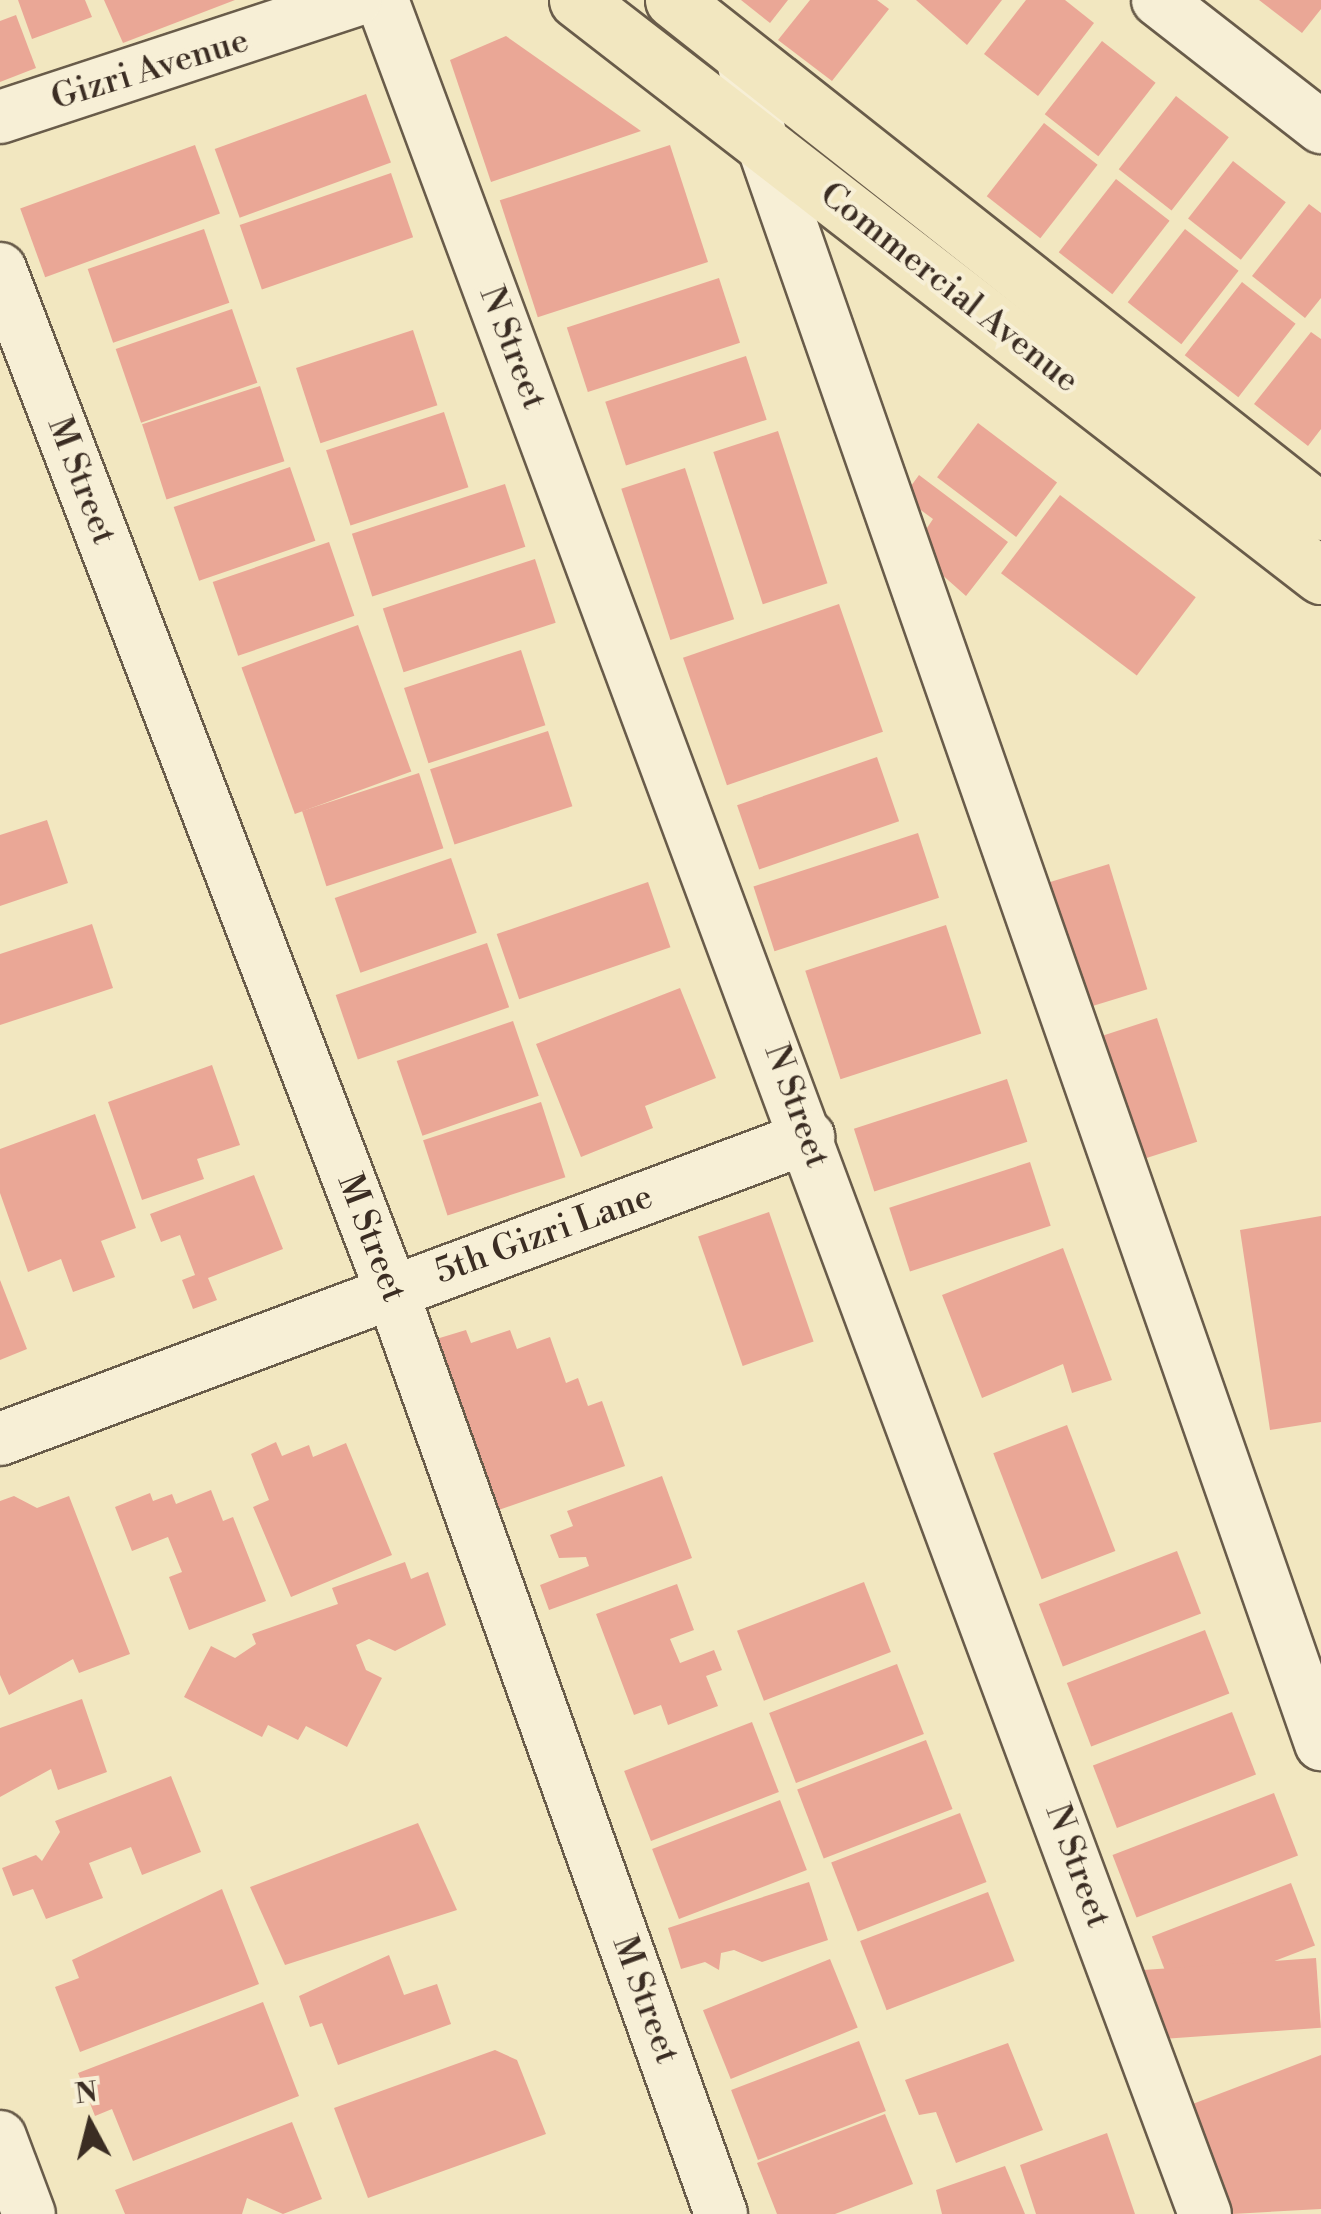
<!DOCTYPE html>
<html>
<head>
<meta charset="utf-8">
<style>
	body { margin:0 }
	#map { position:relative; width:1321px; height:2214px; overflow:hidden; background:#f2e7c0; font-family:"Libre Bodoni",serif }
	div>[style] { position:absolute }
	.building>* { inset:0; background:#eaa796; transform-origin:0 0 }
	.roads { filter:drop-shadow(2px 0 #695c4a) drop-shadow(-2px 0 #695c4a) drop-shadow(0 2px #695c4a) drop-shadow(0 -2px #695c4a) }
	.minor>* { height:52px; margin:-26px; padding:0 26px; transform-origin:26px; border-radius:26px; background:#f7efd6 }
	.major>* { height:55px; margin:-27.5px; padding:0 27.5px; transform-origin:27.5px; border-radius:27.5px; background:#f2e7c0 }
	span { translate:-50% -50%; white-space:nowrap; text-align:center; line-height:1.15; -webkit-text-stroke:8px #f7efd6; paint-order:stroke }
	.street-label { font-size:35px; color:#3b2d23 }
	.north { position:absolute; left:40px; top:2074px; width:100px; height:100px; -webkit-text-stroke:8px #f7efd6; paint-order:stroke; rotate:353deg; font-size:28px; font-weight:700; line-height:40px; text-align:center; color:#3b2d23 }
	.north::after { content:''; display:block; margin:auto; width:35px; height:45px; background:#3b2d23; clip-path:polygon(50% 0,100% 100%,50% 72%,0 100%) }
</style>
</head>
<body>
<div id="map">
	<div class="building">
		<div style="clip-path:polygon(18px 0,85px 0,92px 17px,32px 39px)"></div>
		<div style="clip-path:polygon(104px 0,235px 0,123px 43px)"></div>
		<div style="clip-path:polygon(741px 0,788px 0,770px 23px)"></div>
		<div style="clip-path:polygon(810px 0,877px 0,889px 9px,832px 81px,778px 40px)"></div>
		<div style="clip-path:polygon(916px 0,1002px 0,967px 45px)"></div>
		<div style="clip-path:polygon(1026px 0,1065px 0,1094px 23px,1038px 96px,984px 54px)"></div>
		<div style="clip-path:polygon(1259px 0,1321px 0,1321px 9px,1302px 33px)"></div>
		<div style="clip-path:polygon(16px 15px,36px 68px,0 82px,0 21px)"></div>
		<div style="clip-path:polygon(506px 36px,641px 131px,491px 182px,450px 60px)"></div>
		<div style="left:1102px;top:41px;width:68px;height:93px;rotate:38deg"></div>
		<div style="left:366px;top:94px;width:73px;height:161px;rotate:70deg"></div>
		<div style="left:1176px;top:96px;width:67px;height:93px;rotate:38deg"></div>
		<div style="left:1044px;top:123px;width:68px;height:93px;rotate:38deg"></div>
		<div style="left:195px;top:145px;width:73px;height:186px;rotate:70deg"></div>
		<div style="left:670px;top:145px;width:123px;height:179px;rotate:72deg"></div>
		<div style="left:1233px;top:161px;width:67px;height:73px;rotate:38deg"></div>
		<div style="left:391px;top:173px;width:68px;height:160px;rotate:71deg"></div>
		<div style="left:1116px;top:179px;width:68px;height:93px;rotate:38deg"></div>
		<div style="clip-path:polygon(1309px 204px,1321px 213px,1321px 298px,1305px 318px,1252px 276px)"></div>
		<div style="left:204px;top:229px;width:78px;height:123px;rotate:71deg"></div>
		<div style="left:1185px;top:229px;width:68px;height:93px;rotate:38deg"></div>
		<div style="left:719px;top:278px;width:68px;height:160px;rotate:72deg"></div>
		<div style="left:1242px;top:282px;width:68px;height:93px;rotate:38deg"></div>
		<div style="left:232px;top:309px;width:78px;height:123px;rotate:71deg"></div>
		<div style="left:413px;top:330px;width:79px;height:123px;rotate:72deg"></div>
		<div style="clip-path:polygon(1311px 332px,1321px 339px,1321px 429px,1308px 446px,1254px 404px)"></div>
		<div style="left:746px;top:356px;width:67px;height:148px;rotate:72deg"></div>
		<div style="left:260px;top:386px;width:79px;height:124px;rotate:72deg"></div>
		<div style="left:444px;top:412px;width:79px;height:124px;rotate:72deg"></div>
		<div style="left:978px;top:423px;width:99px;height:68px;rotate:37deg"></div>
		<div style="left:778px;top:431px;width:160px;height:68px;rotate:72deg"></div>
		<div style="left:290px;top:467px;width:78px;height:123px;rotate:71deg"></div>
		<div style="left:685px;top:468px;width:159px;height:67px;rotate:72deg"></div>
		<div style="clip-path:polygon(919px 475px,1008px 542px,966px 596px,913px 549px,933px 519px,903px 497px)"></div>
		<div style="left:505px;top:484px;width:66px;height:161px;rotate:72deg"></div>
		<div style="left:1060px;top:495px;width:170px;height:98px;rotate:37deg"></div>
		<div style="left:329px;top:542px;width:78px;height:123px;rotate:71deg"></div>
		<div style="left:535px;top:559px;width:67px;height:160px;rotate:72deg"></div>
		<div style="left:839px;top:604px;width:135px;height:165px;rotate:71deg"></div>
		<div style="left:358px;top:625px;width:156px;height:124px;rotate:70deg"></div>
		<div style="left:521px;top:650px;width:79px;height:123px;rotate:72deg"></div>
		<div style="left:548px;top:731px;width:79px;height:124px;rotate:72deg"></div>
		<div style="left:877px;top:757px;width:68px;height:148px;rotate:71deg"></div>
		<div style="left:419px;top:773px;width:79px;height:123px;rotate:72deg"></div>
		<div style="clip-path:polygon(47px 820px,68px 883px,0 906px,0 835px)"></div>
		<div style="left:918px;top:833px;width:68px;height:173px;rotate:72deg"></div>
		<div style="left:451px;top:858px;width:79px;height:123px;rotate:71deg"></div>
		<div style="left:1109px;top:864px;width:131px;height:64px;rotate:73deg"></div>
		<div style="left:648px;top:882px;width:69px;height:160px;rotate:71deg"></div>
		<div style="clip-path:polygon(92px 924px,113px 988px,0 1025px,0 954px)"></div>
		<div style="left:946px;top:925px;width:114px;height:148px;rotate:72deg"></div>
		<div style="left:487px;top:943px;width:68px;height:160px;rotate:71deg"></div>
		<div style="clip-path:polygon(680px 988px,716px 1078px,645px 1106px,653px 1128px,581px 1157px,536px 1044px)"></div>
		<div style="left:1157px;top:1018px;width:130px;height:63px;rotate:72deg"></div>
		<div style="left:513px;top:1021px;width:79px;height:123px;rotate:71deg"></div>
		<div style="clip-path:polygon(212px 1065px,240px 1145px,197px 1159px,204px 1179px,142px 1200px,108px 1102px)"></div>
		<div style="left:1007px;top:1079px;width:66px;height:161px;rotate:72deg"></div>
		<div style="left:541px;top:1102px;width:79px;height:124px;rotate:72deg"></div>
		<div style="clip-path:polygon(95px 1114px,136px 1228px,101px 1241px,115px 1277px,73px 1292px,61px 1259px,28px 1272px,0 1193px,0 1149px)"></div>
		<div style="left:1030px;top:1162px;width:67px;height:148px;rotate:72deg"></div>
		<div style="clip-path:polygon(254px 1175px,283px 1249px,208px 1278px,217px 1300px,193px 1309px,182px 1280px,195px 1275px,180px 1235px,161px 1242px,150px 1214px)"></div>
		<div style="left:769px;top:1212px;width:137px;height:75px;rotate:71deg"></div>
		<div style="clip-path:polygon(1321px 1216px,1321px 1422px,1270px 1430px,1240px 1230px)"></div>
		<div style="clip-path:polygon(1063px 1248px,1112px 1380px,1072px 1393px,1063px 1364px,982px 1398px,942px 1295px)"></div>
		<div style="clip-path:polygon(0 1280px,27px 1349px,0 1360px)"></div>
		<div style="clip-path:polygon(466px 1330px,471px 1343px,510px 1330px,517px 1349px,550px 1337px,566px 1383px,578px 1378px,588px 1406px,602px 1401px,625px 1466px,493px 1512px,433px 1340px)"></div>
		<div style="left:1067px;top:1425px;width:135px;height:79px;rotate:69deg"></div>
		<div style="clip-path:polygon(276px 1442px,282px 1456px,309px 1445px,313px 1457px,346px 1443px,392px 1555px,291px 1597px,253px 1507px,269px 1500px,251px 1454px)"></div>
		<div style="clip-path:polygon(662px 1476px,692px 1558px,549px 1610px,540px 1585px,589px 1566px,586px 1557px,559px 1558px,550px 1535px,573px 1526px,567px 1511px)"></div>
		<div style="clip-path:polygon(211px 1490px,223px 1521px,233px 1517px,266px 1601px,189px 1630px,169px 1577px,182px 1572px,168px 1537px,132px 1551px,115px 1507px,150px 1493px,153px 1501px,172px 1494px,176px 1504px)"></div>
		<div style="clip-path:polygon(14px 1496px,37px 1508px,69px 1496px,130px 1654px,79px 1673px,73px 1659px,9px 1695px,0 1675px,0 1501px)"></div>
		<div style="left:1177px;top:1551px;width:67px;height:148px;rotate:69deg"></div>
		<div style="clip-path:polygon(405px 1562px,411px 1579px,428px 1572px,446px 1625px,395px 1651px,369px 1639px,356px 1645px,366px 1670px,382px 1678px,347px 1747px,306px 1726px,298px 1740px,268px 1725px,262px 1737px,184px 1697px,211px 1646px,235px 1658px,256px 1644px,252px 1634px,338px 1604px,332px 1588px)"></div>
		<div style="left:864px;top:1582px;width:75px;height:136px;rotate:69deg"></div>
		<div style="clip-path:polygon(677px 1584px,694px 1630px,670px 1639px,680px 1663px,714px 1650px,722px 1670px,706px 1676px,718px 1706px,668px 1725px,661px 1705px,634px 1715px,596px 1614px)"></div>
		<div style="left:1205px;top:1630px;width:68px;height:148px;rotate:69deg"></div>
		<div style="left:897px;top:1664px;width:75px;height:137px;rotate:69deg"></div>
		<div style="clip-path:polygon(82px 1699px,107px 1772px,58px 1790px,51px 1769px,0 1797px,0 1728px)"></div>
		<div style="left:1232px;top:1712px;width:67px;height:149px;rotate:69deg"></div>
		<div style="left:752px;top:1722px;width:75px;height:137px;rotate:69deg"></div>
		<div style="left:926px;top:1740px;width:74px;height:138px;rotate:69deg"></div>
		<div style="clip-path:polygon(171px 1776px,201px 1852px,142px 1875px,131px 1847px,89px 1863px,103px 1898px,46px 1919px,33px 1889px,13px 1896px,2px 1868px,36px 1855px,42px 1861px,60px 1832px,55px 1821px)"></div>
		<div style="left:1274px;top:1793px;width:67px;height:173px;rotate:69deg"></div>
		<div style="left:780px;top:1800px;width:75px;height:137px;rotate:69deg"></div>
		<div style="left:960px;top:1813px;width:74px;height:138px;rotate:69deg"></div>
		<div style="clip-path:polygon(418px 1823px,457px 1910px,285px 1965px,250px 1887px)"></div>
		<div style="clip-path:polygon(809px 1882px,828px 1940px,762px 1962px,734px 1950px,721px 1953px,719px 1970px,705px 1962px,681px 1969px,668px 1928px)"></div>
		<div style="left:1291px;top:1883px;width:67px;height:149px;rotate:69deg"></div>
		<div style="clip-path:polygon(222px 1889px,259px 1984px,80px 2052px,55px 1987px,79px 1978px,72px 1960px)"></div>
		<div style="left:988px;top:1892px;width:74px;height:137px;rotate:69deg"></div>
		<div style="clip-path:polygon(389px 1955px,404px 1995px,437px 1984px,451px 2024px,338px 2065px,322px 2023px,310px 2027px,299px 1996px)"></div>
		<div style="left:1316px;top:1958px;width:70px;height:173px;rotate:86deg"></div>
		<div style="left:830px;top:1959px;width:74px;height:137px;rotate:68deg"></div>
		<div style="clip-path:polygon(263px 2002px,299px 2096px,133px 2161px,112px 2109px,95px 2116px,78px 2073px)"></div>
		<div style="left:859px;top:2041px;width:75px;height:137px;rotate:69deg"></div>
		<div style="clip-path:polygon(1008px 2043px,1043px 2130px,956px 2163px,936px 2112px,919px 2115px,905px 2080px)"></div>
		<div style="clip-path:polygon(495px 2050px,517px 2060px,546px 2134px,368px 2198px,334px 2108px)"></div>
		<div style="clip-path:polygon(1321px 2055px,1321px 2209px,1232px 2214px,1190px 2105px)"></div>
		<div style="clip-path:polygon(885px 2114px,913px 2184px,835px 2214px,777px 2214px,757px 2163px)"></div>
		<div style="clip-path:polygon(292px 2122px,322px 2199px,283px 2214px,247px 2198px,242px 2214px,125px 2214px,115px 2190px)"></div>
		<div style="clip-path:polygon(1107px 2133px,1135px 2214px,1036px 2214px,1020px 2165px)"></div>
		<div style="clip-path:polygon(1005px 2166px,1025px 2214px,942px 2214px,936px 2190px)"></div>
	</div>
	<div class="roads">
		<div class="minor">
			<div style="left:382px;top:0;width:2362px;rotate:69.61deg"></div>
			<div style="left:1158px;top:0;width:207px;rotate:37.9deg"></div>
			<div style="left:742px;top:57px;width:87px;rotate:76.8deg"></div>
			<div style="left:762px;top:142px;width:1697px;rotate:70.76deg"></div>
			<div style="left:0;top:117px;width:374px;rotate:-18.2deg"></div>
			<div style="left:0;top:269px;width:1096px;rotate:69.03deg"></div>
			<div style="left:392px;top:1292px;width:979px;rotate:70.36deg"></div>
			<div style="left:0;top:1439px;width:863px;rotate:-20.49deg"></div>
			<div style="left:0;top:2137px;width:82px;rotate:69.4deg"></div>
		</div>
		<div class="major">
			<div style="left:577px;top:0;width:941px;rotate:37.75deg"></div>
			<div style="left:673px;top:0;width:826px;rotate:38.31deg"></div>
		</div>
	</div>
	<div class="street-label">
		<span style="left:150px;top:70px;rotate:-17deg">Gizri Avenue</span>
		<span style="left:949px;top:288px;rotate:38deg">Commercial Avenue</span>
		<span style="left:512px;top:348px;rotate:69deg">N Street</span>
		<span style="left:81px;top:481px;rotate:69deg">M Street</span>
		<span style="left:796px;top:1106px;rotate:70deg">N Street</span>
		<span style="left:544px;top:1235px;rotate:-20deg">5th Gizri Lane</span>
		<span style="left:371px;top:1238px;rotate:69deg">M Street</span>
		<span style="left:1077px;top:1866px;rotate:70deg">N Street</span>
		<span style="left:645px;top:2000px;rotate:70deg">M Street</span>
	</div>
	<div class="north">N</div>
</div>
</body>
</html>
